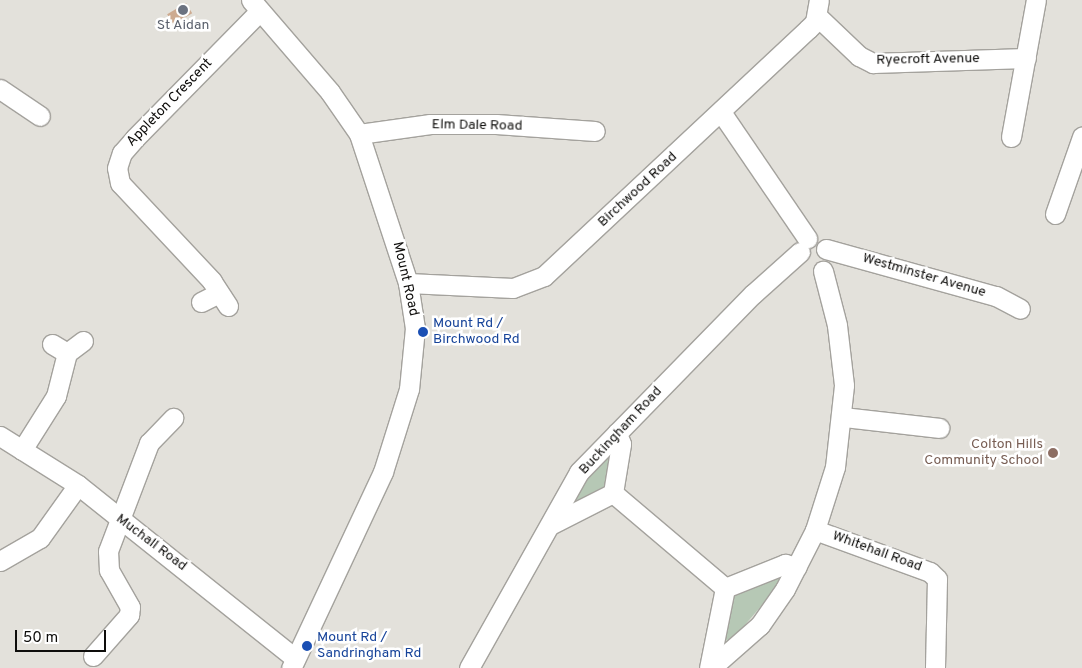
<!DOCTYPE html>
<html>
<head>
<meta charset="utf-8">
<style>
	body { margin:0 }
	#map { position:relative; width:1082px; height:668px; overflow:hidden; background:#e3e1db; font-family:Overpass,sans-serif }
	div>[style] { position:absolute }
	.green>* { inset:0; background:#b6c8b5 }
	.building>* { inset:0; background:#cdab91; transform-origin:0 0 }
	.roads { filter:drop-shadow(1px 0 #a4a29d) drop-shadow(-1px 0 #a4a29d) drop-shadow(0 1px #a4a29d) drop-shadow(0 -1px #a4a29d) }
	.minor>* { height:19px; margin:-9.5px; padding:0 9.5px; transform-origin:9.5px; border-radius:9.5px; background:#fff }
	.dots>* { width:14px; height:14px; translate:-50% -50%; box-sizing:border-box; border:2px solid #fff; border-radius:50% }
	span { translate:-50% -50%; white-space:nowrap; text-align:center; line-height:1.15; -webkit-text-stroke:5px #fff; paint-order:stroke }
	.worship-label { font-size:14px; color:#5b616d }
	.street-label { font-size:14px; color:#0e0d0b }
	.transit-label { font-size:14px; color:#164399 }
	.left { translate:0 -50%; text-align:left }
	.education-label { font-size:14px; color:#785e54 }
	.right { translate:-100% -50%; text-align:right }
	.scale { position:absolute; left:15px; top:630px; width:91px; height:22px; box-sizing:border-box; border:2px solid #0e0d0b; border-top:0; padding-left:6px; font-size:15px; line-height:18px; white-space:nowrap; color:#0e0d0b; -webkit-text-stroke:4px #fff; paint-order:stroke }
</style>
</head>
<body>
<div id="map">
	<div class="green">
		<div style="clip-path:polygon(612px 450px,607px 487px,576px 503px,579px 484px)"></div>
		<div style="clip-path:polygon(776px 573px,782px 579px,768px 598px,738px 633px,724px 642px,728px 600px,737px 589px)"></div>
	</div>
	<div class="building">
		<div style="left:186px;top:3px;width:12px;height:22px;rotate:59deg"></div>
	</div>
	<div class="roads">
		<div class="minor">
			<div style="left:251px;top:0;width:121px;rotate:49.3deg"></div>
			<div style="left:330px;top:92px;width:51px;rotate:55.4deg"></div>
			<div style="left:359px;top:134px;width:157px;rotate:71.8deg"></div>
			<div style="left:408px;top:283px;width:46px;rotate:81.2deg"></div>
			<div style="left:415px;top:328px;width:61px;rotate:95.6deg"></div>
			<div style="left:409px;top:389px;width:87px;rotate:107.4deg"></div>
			<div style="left:383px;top:472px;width:217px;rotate:115.1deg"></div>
			<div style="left:817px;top:16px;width:58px;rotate:43.6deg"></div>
			<div style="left:859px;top:56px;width:16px;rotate:27deg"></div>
			<div style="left:873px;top:63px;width:153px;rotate:-1.9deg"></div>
			<div style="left:0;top:89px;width:48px;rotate:34deg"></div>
			<div style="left:721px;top:112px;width:153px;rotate:55.7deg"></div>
			<div style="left:359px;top:134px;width:72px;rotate:-8deg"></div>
			<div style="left:430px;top:124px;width:66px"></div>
			<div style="left:496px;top:124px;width:99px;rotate:4deg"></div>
			<div style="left:1011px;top:137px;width:139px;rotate:-79.7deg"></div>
			<div style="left:1055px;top:214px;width:82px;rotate:-70.7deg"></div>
			<div style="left:826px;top:249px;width:176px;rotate:15.5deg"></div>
			<div style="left:996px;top:296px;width:27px;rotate:28deg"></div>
			<div style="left:408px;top:283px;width:105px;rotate:2.7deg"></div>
			<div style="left:513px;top:288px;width:33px;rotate:-21deg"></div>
			<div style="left:544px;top:276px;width:362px;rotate:-43.1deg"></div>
			<div style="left:808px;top:29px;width:10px;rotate:-45deg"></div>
			<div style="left:815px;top:22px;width:22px;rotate:-80deg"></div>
			<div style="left:201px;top:302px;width:20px;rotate:-27deg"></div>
			<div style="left:228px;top:306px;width:30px;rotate:-123deg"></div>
			<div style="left:212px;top:281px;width:134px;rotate:-133.2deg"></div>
			<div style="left:120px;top:183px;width:15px;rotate:-101deg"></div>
			<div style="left:117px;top:168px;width:16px;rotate:-72deg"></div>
			<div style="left:122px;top:153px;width:20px;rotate:-49deg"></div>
			<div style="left:135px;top:138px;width:177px;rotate:-45.5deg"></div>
			<div style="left:52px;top:344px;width:17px;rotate:31deg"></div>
			<div style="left:67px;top:353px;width:20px;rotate:-37deg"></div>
			<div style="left:843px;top:417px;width:97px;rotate:6.5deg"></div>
			<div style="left:0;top:436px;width:92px;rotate:32.1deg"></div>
			<div style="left:78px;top:485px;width:278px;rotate:38.6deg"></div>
			<div style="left:22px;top:450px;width:64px;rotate:-57.8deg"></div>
			<div style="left:56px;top:396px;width:44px;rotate:-75.7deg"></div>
			<div style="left:613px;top:493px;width:147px;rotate:40.3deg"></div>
			<div style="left:550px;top:525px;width:71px;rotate:-26.9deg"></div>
			<div style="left:613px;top:493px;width:50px;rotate:-80.7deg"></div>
			<div style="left:621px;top:444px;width:12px;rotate:-110deg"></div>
			<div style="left:815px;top:530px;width:122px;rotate:20.1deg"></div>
			<div style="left:930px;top:572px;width:10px;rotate:45deg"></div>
			<div style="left:937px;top:579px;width:89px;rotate:91.3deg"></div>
			<div style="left:0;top:561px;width:46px;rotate:-29.9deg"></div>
			<div style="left:40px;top:538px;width:65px;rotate:-54.4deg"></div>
			<div style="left:93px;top:656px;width:55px;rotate:-48.7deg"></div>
			<div style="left:129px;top:615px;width:8px;rotate:-83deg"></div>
			<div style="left:130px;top:607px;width:43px;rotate:-119.6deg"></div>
			<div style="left:109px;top:570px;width:19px;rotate:-93deg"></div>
			<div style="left:108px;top:551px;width:116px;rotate:-69.2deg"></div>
			<div style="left:149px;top:443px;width:35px;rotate:-46deg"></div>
			<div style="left:469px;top:668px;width:225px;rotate:-60.7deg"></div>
			<div style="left:579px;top:472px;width:249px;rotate:-45.7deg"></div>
			<div style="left:753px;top:294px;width:63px;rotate:-41.8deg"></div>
			<div style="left:709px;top:668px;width:82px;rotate:-78.7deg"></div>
			<div style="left:725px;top:588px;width:65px;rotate:-21.8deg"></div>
			<div style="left:785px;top:564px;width:12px;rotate:14deg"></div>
			<div style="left:711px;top:668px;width:65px;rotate:-41.3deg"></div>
			<div style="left:760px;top:625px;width:44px;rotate:-55.2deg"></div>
			<div style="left:785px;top:589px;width:66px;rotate:-63deg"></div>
			<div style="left:815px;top:530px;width:66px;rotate:-72.4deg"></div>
			<div style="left:835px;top:467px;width:82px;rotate:-83.7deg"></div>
			<div style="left:844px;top:385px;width:60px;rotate:-96.7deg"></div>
			<div style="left:837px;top:325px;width:56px;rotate:-104.5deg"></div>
		</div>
	</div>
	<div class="dots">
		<div style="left:183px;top:10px;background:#6b7280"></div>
		<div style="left:423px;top:332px;background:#1a4fb4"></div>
		<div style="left:1053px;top:453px;background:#8d6e63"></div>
		<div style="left:307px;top:646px;background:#1a4fb4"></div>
	</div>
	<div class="worship-label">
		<span style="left:183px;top:26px">St Aidan</span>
	</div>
	<div class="street-label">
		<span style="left:928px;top:60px;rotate:-1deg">Ryecroft Avenue</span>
		<span style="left:170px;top:103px;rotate:-46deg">Appleton Crescent</span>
		<span style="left:477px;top:126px;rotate:1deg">Elm Dale Road</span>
		<span style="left:638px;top:190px;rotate:-43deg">Birchwood Road</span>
		<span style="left:924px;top:276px;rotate:16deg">Westminster Avenue</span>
		<span style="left:405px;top:279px;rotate:77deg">Mount Road</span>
		<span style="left:621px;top:431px;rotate:-47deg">Buckingham Road</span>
		<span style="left:151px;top:543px;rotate:37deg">Muchall Road</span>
		<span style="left:877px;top:552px;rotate:20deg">Whitehall Road</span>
	</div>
	<div class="transit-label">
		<span class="left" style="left:433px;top:332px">Mount Rd /<br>Birchwood Rd</span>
		<span class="left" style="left:317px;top:646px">Mount Rd /<br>Sandringham Rd</span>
	</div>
	<div class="education-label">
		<span class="right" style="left:1043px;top:453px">Colton Hills<br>Community School</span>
	</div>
	<div class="scale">50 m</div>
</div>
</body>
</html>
